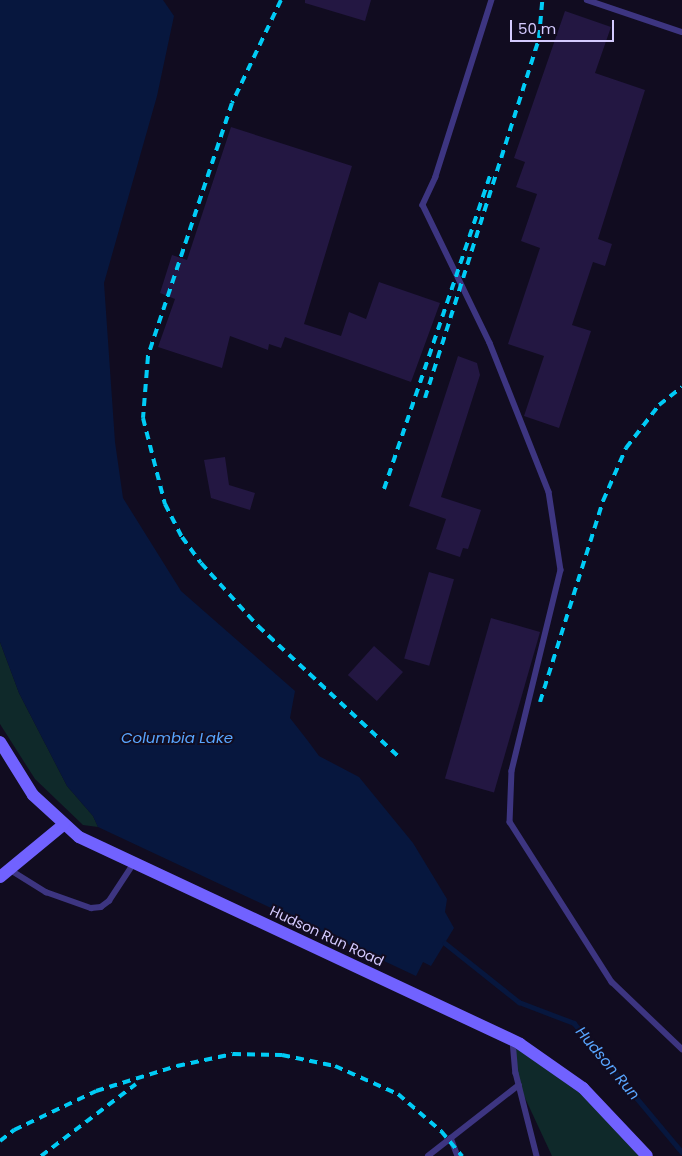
<!DOCTYPE html>
<html>
<head>
<meta charset="utf-8">
<style>
	body { margin:0 }
	#map { position:relative; width:682px; height:1156px; overflow:hidden; background:#110c20; font-family:Poppins,sans-serif }
	div>[style] { position:absolute }
	.green>* { inset:0; background:#0f292a }
	.water>* { inset:0; background:#07173e }
	.stream>* { height:4.5px; margin:-2.25px; padding:0 2.25px; transform-origin:2.25px; border-radius:2.25px; background:#07173e }
	.building>* { inset:0; background:#231742; transform-origin:0 0 }
	.lane>* { height:5.5px; margin:-2.75px; padding:0 2.75px; transform-origin:2.75px; border-radius:2.75px; background:#3d3581 }
	.secondary>* { height:12px; margin:-6px; padding:0 6px; transform-origin:6px; border-radius:6px; background:#7162ff }
	.rail>* { height:4px; margin-top:-2px; transform-origin:0; background:repeating-linear-gradient(90deg,#00ccf6 0 8px,transparent 0 14px) }
	span { translate:-50% -50%; white-space:nowrap; text-align:center; line-height:1.15; -webkit-text-stroke:4px #110c20; paint-order:stroke }
	.street-label { font-size:14px; color:#d5cbff }
	.water-label { font-size:15px; color:#59a6ff; font-style:italic }
	.scale { position:absolute; left:510px; top:20px; width:104px; height:22px; box-sizing:border-box; border:2px solid #d5cbff; border-top:0; padding-left:6px; font-size:15px; line-height:18px; white-space:nowrap; color:#d5cbff; -webkit-text-stroke:4px #110c20; paint-order:stroke }
</style>
</head>
<body>
<div id="map">
	<div class="green">
		<div style="clip-path:polygon(0 642px,19px 693px,67px 786px,93px 816px,98px 827px,83px 825px,35px 779px,0 724px)"></div>
		<div style="clip-path:polygon(513px 1041px,552px 1065px,647px 1156px,552px 1156px,519px 1085px)"></div>
	</div>
	<div class="water">
		<div style="clip-path:polygon(0 0,163px 0,174px 16px,157px 96px,104px 283px,115px 442px,123px 498px,181px 591px,295px 691px,290px 718px,308px 741px,319px 756px,359px 777px,413px 843px,447px 899px,445px 912px,454px 928px,431px 966px,423px 962px,416px 976px,98px 827px,93px 816px,67px 786px,19px 693px,0 642px)"></div>
	</div>
	<div class="stream">
		<div style="left:445px;top:943px;width:95px;rotate:38.6deg"></div>
		<div style="left:519px;top:1002px;width:59px;rotate:20.9deg"></div>
		<div style="left:574px;top:1023px;width:168px;rotate:50.1deg"></div>
	</div>
	<div class="building">
		<div style="clip-path:polygon(305px 0,371px 0,365px 21px,305px 3px)"></div>
		<div style="clip-path:polygon(565px 11px,611px 27px,595px 73px,645px 90px,598px 239px,612px 244px,605px 266px,593px 262px,572px 325px,591px 331px,559px 428px,524px 416px,544px 356px,508px 344px,540px 248px,521px 241px,537px 194px,516px 187px,525px 162px,514px 158px)"></div>
		<div style="clip-path:polygon(231px 127px,352px 166px,304px 324px,341px 336px,349px 312px,366px 319px,379px 282px,440px 303px,411px 382px,285px 337px,281px 348px,269px 344px,268px 350px,230px 336px,222px 368px,158px 347px,175px 299px,160px 293px,172px 255px,187px 260px)"></div>
		<div style="clip-path:polygon(458px 356px,477px 363px,480px 375px,441px 497px,481px 510px,468px 549px,463px 548px,460px 557px,436px 549px,446px 519px,409px 506px)"></div>
		<div style="clip-path:polygon(225px 457px,229px 485px,255px 493px,250px 510px,211px 498px,204px 460px)"></div>
		<div style="left:429px;top:572px;width:26px;height:90px;rotate:16deg"></div>
		<div style="left:491px;top:618px;width:51px;height:167px;rotate:16deg"></div>
		<div style="left:374px;top:646px;width:39px;height:39px;rotate:42deg"></div>
	</div>
	<div class="lane">
		<div style="left:492px;top:0;width:186px;rotate:107.6deg"></div>
		<div style="left:436px;top:177px;width:31px;rotate:115deg"></div>
		<div style="left:423px;top:205px;width:153px;rotate:64.1deg"></div>
		<div style="left:490px;top:343px;width:160px;rotate:68.4deg"></div>
		<div style="left:549px;top:492px;width:79px;rotate:81.3deg"></div>
		<div style="left:561px;top:570px;width:207px;rotate:103.7deg"></div>
		<div style="left:512px;top:771px;width:51px;rotate:92.2deg"></div>
		<div style="left:510px;top:822px;width:190px;rotate:57.5deg"></div>
		<div style="left:612px;top:982px;width:97px;rotate:43.7deg"></div>
		<div style="left:587px;top:0;width:100px;rotate:18.6deg"></div>
		<div style="left:9px;top:869px;width:44px;rotate:31.9deg"></div>
		<div style="left:46px;top:892px;width:48px;rotate:19.6deg"></div>
		<div style="left:91px;top:908px;width:10px;rotate:-6deg"></div>
		<div style="left:101px;top:907px;width:10px;rotate:-37deg"></div>
		<div style="left:109px;top:901px;width:45px;rotate:-56.7deg"></div>
		<div style="left:513px;top:1041px;width:32px;rotate:85deg"></div>
		<div style="left:516px;top:1073px;width:86px;rotate:75.8deg"></div>
		<div style="left:451px;top:1138px;width:19px;rotate:69deg"></div>
		<div style="left:428px;top:1156px;width:115px;rotate:-38deg"></div>
	</div>
	<div class="secondary">
		<div style="left:0;top:742px;width:62px;rotate:58.1deg"></div>
		<div style="left:33px;top:795px;width:62px;rotate:42.4deg"></div>
		<div style="left:79px;top:837px;width:487px;rotate:25.1deg"></div>
		<div style="left:520px;top:1044px;width:77px;rotate:34.9deg"></div>
		<div style="left:583px;top:1088px;width:93px;rotate:46.7deg"></div>
		<div style="left:0;top:877px;width:82px;rotate:-39.5deg"></div>
	</div>
	<div class="rail">
		<div style="left:281px;top:0;width:114px;rotate:115.4deg"></div>
		<div style="left:232px;top:103px;width:267px;rotate:108.4deg"></div>
		<div style="left:148px;top:356px;width:62px;rotate:94.6deg"></div>
		<div style="left:143px;top:418px;width:89px;rotate:75.7deg"></div>
		<div style="left:165px;top:504px;width:37px;rotate:63deg"></div>
		<div style="left:182px;top:537px;width:32px;rotate:54deg"></div>
		<div style="left:201px;top:563px;width:85px;rotate:47.9deg"></div>
		<div style="left:258px;top:626px;width:191px;rotate:42.9deg"></div>
		<div style="left:425px;top:398px;width:378px;rotate:-72.4deg"></div>
		<div style="left:539px;top:38px;width:38px;rotate:-85deg"></div>
		<div style="left:384px;top:489px;width:331px;rotate:-71.3deg"></div>
		<div style="left:540px;top:702px;width:211px;rotate:-72.6deg"></div>
		<div style="left:603px;top:501px;width:58px;rotate:-66.5deg"></div>
		<div style="left:626px;top:448px;width:54px;rotate:-52.5deg"></div>
		<div style="left:659px;top:405px;width:29px;rotate:-38deg"></div>
		<div style="left:0;top:1141px;width:18px;rotate:-38deg"></div>
		<div style="left:14px;top:1130px;width:91px;rotate:-25.4deg"></div>
		<div style="left:96px;top:1091px;width:85px;rotate:-17.2deg"></div>
		<div style="left:177px;top:1066px;width:57px;rotate:-12.1deg"></div>
		<div style="left:233px;top:1054px;width:49px;rotate:1.2deg"></div>
		<div style="left:282px;top:1055px;width:54px;rotate:11.7deg"></div>
		<div style="left:335px;top:1066px;width:69px;rotate:24deg"></div>
		<div style="left:398px;top:1094px;width:57px;rotate:40.7deg"></div>
		<div style="left:441px;top:1131px;width:33px;rotate:50deg"></div>
		<div style="left:41px;top:1156px;width:119px;rotate:-37.2deg"></div>
	</div>
	<div class="street-label">
		<span style="left:327px;top:936px;rotate:25deg">Hudson Run Road</span>
	</div>
	<div class="water-label">
		<span style="left:177px;top:738px">Columbia Lake</span>
		<span style="left:608px;top:1063px;rotate:50deg">Hudson Run</span>
	</div>
	<div class="scale">50 m</div>
</div>
</body>
</html>
